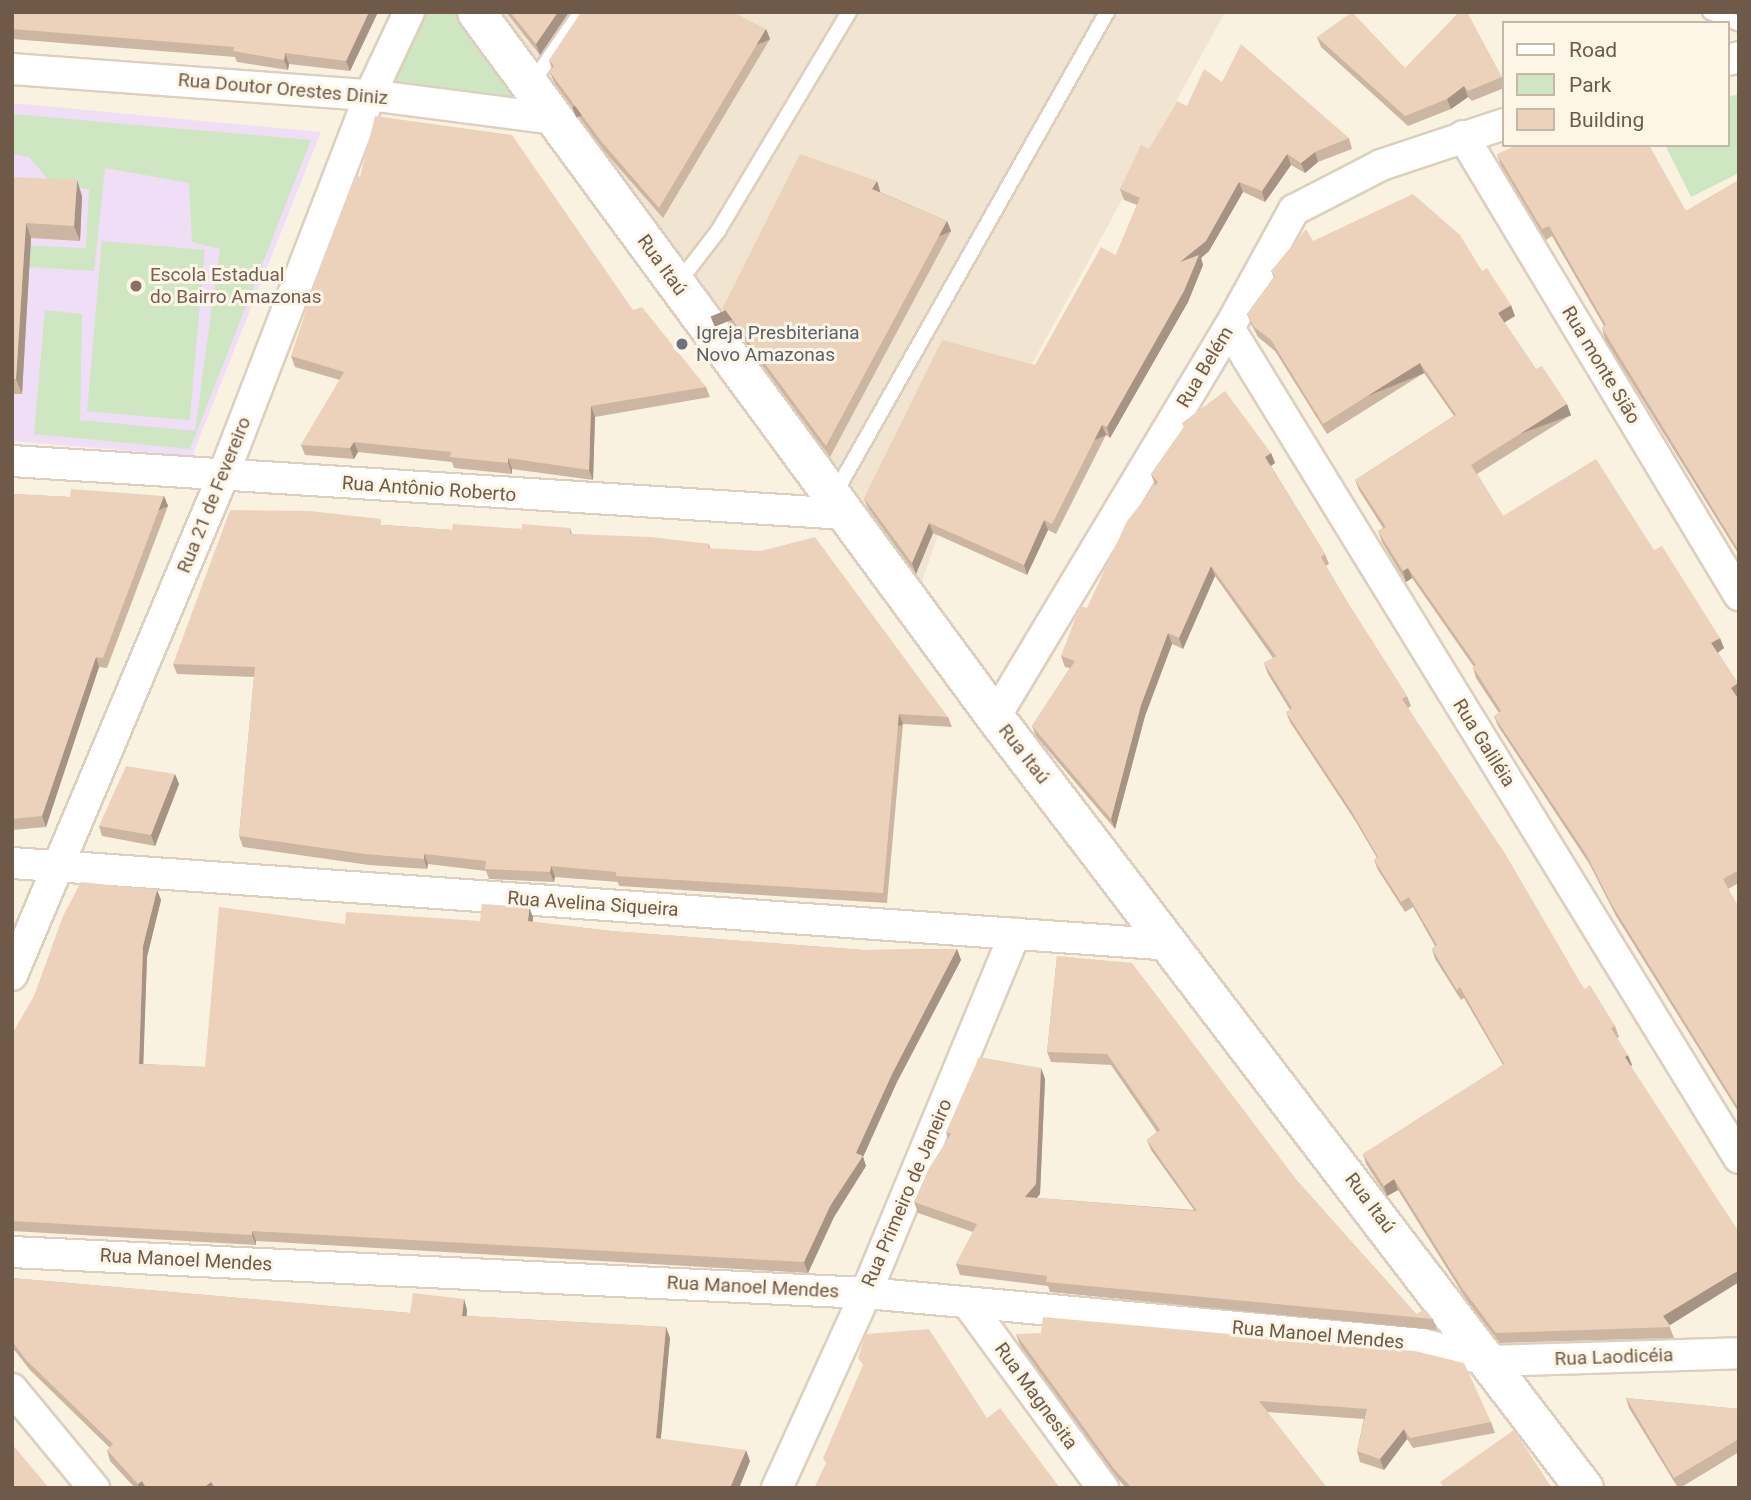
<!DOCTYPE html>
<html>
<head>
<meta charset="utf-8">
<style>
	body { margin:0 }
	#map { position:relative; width:1751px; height:1500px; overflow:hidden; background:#faf2e1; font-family:Roboto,sans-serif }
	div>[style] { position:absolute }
	.residential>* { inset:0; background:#f1e4d0 }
	.education>* { inset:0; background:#efdef6 }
	.green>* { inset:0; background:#cee6c1; transform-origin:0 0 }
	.roads { filter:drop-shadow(2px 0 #ddcfbe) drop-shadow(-2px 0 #ddcfbe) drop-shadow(0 2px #ddcfbe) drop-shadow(0 -2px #ddcfbe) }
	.service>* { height:14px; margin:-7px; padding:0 7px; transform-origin:7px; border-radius:7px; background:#fff }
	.minor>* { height:30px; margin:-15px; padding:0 15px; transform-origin:15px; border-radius:15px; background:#fff }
	.tertiary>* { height:37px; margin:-18.5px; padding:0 18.5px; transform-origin:18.5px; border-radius:18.5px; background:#fff }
	.wall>* { inset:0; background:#ccb5a1 }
	.shaded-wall>* { inset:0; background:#a69383; transform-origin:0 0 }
	.building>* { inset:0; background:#edd2bb }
	.dots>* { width:19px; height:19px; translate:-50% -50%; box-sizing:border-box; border:4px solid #fdf6e7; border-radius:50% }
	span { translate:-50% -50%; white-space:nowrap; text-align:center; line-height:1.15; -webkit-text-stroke:6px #fdf6e7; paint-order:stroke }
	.street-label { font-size:19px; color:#6f5a4a }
	.education-label { font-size:19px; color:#785e54 }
	.left { translate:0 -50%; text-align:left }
	.worship-label { font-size:19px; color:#5b616d }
	.frame { position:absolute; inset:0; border:14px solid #6f5a4a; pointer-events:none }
	.legend { position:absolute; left:1502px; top:21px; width:228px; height:126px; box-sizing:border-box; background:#fdf6e7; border:2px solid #c4b8a8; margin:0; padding:9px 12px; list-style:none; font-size:21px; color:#6f5a4a }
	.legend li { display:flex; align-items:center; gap:14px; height:35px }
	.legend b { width:35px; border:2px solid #c4b8a8 }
</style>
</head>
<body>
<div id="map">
	<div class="residential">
		<div style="clip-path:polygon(485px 12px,1225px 12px,937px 537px,917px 597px)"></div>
	</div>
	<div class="education">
		<div style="clip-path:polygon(12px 103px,321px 132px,192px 456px,12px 441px)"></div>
	</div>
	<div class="green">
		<div style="clip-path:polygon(406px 12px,461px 12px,543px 112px,370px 95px)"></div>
		<div style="clip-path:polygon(1739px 94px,1739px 173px,1691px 197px,1665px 145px,1728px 145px,1728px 97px)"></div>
		<div style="clip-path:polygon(12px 114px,311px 140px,190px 449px,34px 434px,45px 310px,82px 314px,80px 420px,195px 431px,220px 249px,192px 242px,189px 183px,105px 168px,94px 271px,12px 266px,12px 245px,86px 248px,89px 189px,52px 184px,29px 157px,12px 154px)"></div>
		<div style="left:102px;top:241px;width:103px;height:171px;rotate:5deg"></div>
	</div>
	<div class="roads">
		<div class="service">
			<div style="left:1710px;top:12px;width:31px;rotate:22deg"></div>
			<div style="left:532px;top:83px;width:86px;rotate:-55.4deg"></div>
			<div style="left:678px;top:283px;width:66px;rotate:-52.4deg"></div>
			<div style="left:718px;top:231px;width:255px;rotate:-59.1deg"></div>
			<div style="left:834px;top:495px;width:555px;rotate:-60.52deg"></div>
		</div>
		<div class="minor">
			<div style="left:1728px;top:60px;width:11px;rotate:-15deg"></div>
			<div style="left:12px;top:69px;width:359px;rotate:4.2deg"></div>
			<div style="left:370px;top:95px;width:186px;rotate:7.4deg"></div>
			<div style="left:1463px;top:136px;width:536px;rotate:58.98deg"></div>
			<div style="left:1229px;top:328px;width:974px;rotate:58.43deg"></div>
			<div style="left:12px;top:461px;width:835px;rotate:3.64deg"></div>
			<div style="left:995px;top:717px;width:454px;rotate:-59deg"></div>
			<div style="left:1229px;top:328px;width:135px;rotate:-61.2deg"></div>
			<div style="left:1294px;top:210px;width:98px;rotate:-27.3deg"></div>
			<div style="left:1381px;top:165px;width:130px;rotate:-18.4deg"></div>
			<div style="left:12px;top:863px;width:1164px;rotate:4.04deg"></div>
			<div style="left:12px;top:975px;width:542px;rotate:-67.08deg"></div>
			<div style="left:223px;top:476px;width:408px;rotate:-68.9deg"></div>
			<div style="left:370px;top:95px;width:92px;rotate:-64.8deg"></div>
			<div style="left:12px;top:1252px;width:855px;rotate:2.75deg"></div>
			<div style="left:866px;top:1293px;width:558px;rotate:5.24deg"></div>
			<div style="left:1422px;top:1344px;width:70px;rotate:14deg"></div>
			<div style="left:1490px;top:1361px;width:249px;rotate:-1.8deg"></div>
			<div style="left:969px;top:1305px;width:227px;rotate:53.8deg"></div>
			<div style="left:12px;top:1389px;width:129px;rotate:50.4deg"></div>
			<div style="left:777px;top:1488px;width:214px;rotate:-65.5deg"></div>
			<div style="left:866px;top:1293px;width:389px;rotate:-67.5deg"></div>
		</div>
		<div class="tertiary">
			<div style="left:476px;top:12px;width:875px;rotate:53.64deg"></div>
			<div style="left:995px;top:717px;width:970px;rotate:52.62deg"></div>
		</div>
	</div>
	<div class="wall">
		<div style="clip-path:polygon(12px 12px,378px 12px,350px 71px,289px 64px,288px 70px,237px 62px,235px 57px,12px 39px)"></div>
		<div style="clip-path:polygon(506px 12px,569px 12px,540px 55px)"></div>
		<div style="clip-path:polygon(766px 29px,770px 39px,663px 218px,605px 152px,554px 82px,550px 72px,552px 69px,549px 60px)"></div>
		<div style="clip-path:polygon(1317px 37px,1405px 68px,1502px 77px,1504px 84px,1504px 88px,1472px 101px,1468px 97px,1451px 109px,1408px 126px,1321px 47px)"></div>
		<div style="clip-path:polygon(1222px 82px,1349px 138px,1352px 149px,1318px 162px,1305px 173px,1291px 165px,1265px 202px,1243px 192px,1209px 251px,1201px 258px,1203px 265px,1188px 302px,1110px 438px,1106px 435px,1056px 534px,1048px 530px,1027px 575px,933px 533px,916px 574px,868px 508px,864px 498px,1035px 365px,1116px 255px,1137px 205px,1124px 200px,1120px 189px,1149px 149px,1187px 106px)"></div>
		<div style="clip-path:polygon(1497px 154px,1686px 211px,1739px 180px,1739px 555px,1605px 339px,1602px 328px,1604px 326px,1552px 236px,1546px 240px,1501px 165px)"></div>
		<div style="clip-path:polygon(12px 177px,82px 196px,80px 241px,31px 238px,22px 394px,12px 394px)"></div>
		<div style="clip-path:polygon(877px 181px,880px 192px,947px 221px,951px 231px,830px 457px,727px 317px,723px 307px)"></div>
		<div style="clip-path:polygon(1313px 241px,1482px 271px,1515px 316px,1504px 322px,1536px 369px,1571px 415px,1477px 474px,1503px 516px,1654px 550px,1724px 648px,1718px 653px,1739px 685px,1739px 695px,1737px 696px,1739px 700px,1739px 883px,1728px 889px,1739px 908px,1739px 1113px,1616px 916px,1590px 865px,1498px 726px,1494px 716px,1499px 713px,1476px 678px,1473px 667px,1474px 667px,1412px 578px,1406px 582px,1382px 542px,1378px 531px,1383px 528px,1359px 490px,1355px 480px,1454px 416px,1424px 373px,1327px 434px,1275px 351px,1258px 337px,1251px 324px,1247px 314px,1274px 277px,1271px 271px)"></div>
		<div style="clip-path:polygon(633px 310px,706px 387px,710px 397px,595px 417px,593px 480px,512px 469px,512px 474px,454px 468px,452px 462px,358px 452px,354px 459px,305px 455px,301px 445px,340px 380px,295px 367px,291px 356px)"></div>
		<div style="clip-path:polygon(1182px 423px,1271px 453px,1275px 463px,1271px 466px,1325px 554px,1329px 564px,1326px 566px,1346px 600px,1407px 696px,1411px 706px,1408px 708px,1584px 989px,1615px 1026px,1619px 1037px,1617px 1038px,1632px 1065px,1631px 1066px,1739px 1282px,1669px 1325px,1674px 1338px,1500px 1343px,1466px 1299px,1398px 1190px,1387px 1196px,1366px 1164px,1363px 1154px,1503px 1065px,1464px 998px,1461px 1000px,1435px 959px,1432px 949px,1435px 946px,1413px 907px,1405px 912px,1378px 870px,1374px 860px,1377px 858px,1356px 822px,1290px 722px,1286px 712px,1290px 710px,1268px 674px,1264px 663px,1273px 658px,1215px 576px,1183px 649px,1172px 644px,1145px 716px,1115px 829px,1036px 736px,1032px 726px,1070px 668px,1065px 667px,1061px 656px,1155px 485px,1151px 474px,1184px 427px)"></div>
		<div style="clip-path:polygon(12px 494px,70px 497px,164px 496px,168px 506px,107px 668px,99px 667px,46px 827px,12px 830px)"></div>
		<div style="clip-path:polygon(384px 525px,452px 530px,570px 528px,572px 534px,709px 544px,710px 548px,948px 717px,952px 727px,903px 724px,887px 903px,619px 886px,618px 882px,555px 877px,554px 882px,489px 879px,486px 871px,428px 864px,427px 869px,369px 865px,243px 847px,239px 836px,254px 677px,177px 674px,173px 664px)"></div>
		<div style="clip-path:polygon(175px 774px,179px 784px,155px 846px,102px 836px,99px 826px)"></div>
		<div style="clip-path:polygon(157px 890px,161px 900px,147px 957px,143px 1064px,205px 1067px,345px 924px,480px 921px,533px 917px,533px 922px,611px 931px,863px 950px,957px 949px,961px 960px,897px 1082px,863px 1157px,866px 1166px,834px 1217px,808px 1273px,256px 1241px,256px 1245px,12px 1231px,12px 1034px)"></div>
		<div style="clip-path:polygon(1057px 956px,1299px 1183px,1416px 1314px,1433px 1319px,1437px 1330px,1050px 1292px,1048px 1286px,960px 1275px,956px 1264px,973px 1232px,918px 1213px,914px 1202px,948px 1139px,946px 1132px,1041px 1068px,1045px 1079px,1040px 1194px,1037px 1198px,1194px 1210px,1151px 1150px,1147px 1140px,1157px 1132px,1111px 1065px,1051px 1062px,1047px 1052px)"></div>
		<div style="clip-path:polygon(12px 1278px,410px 1313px,464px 1299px,467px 1310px,467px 1316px,666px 1327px,670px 1338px,660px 1439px,750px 1461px,739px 1488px,135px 1488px,110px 1461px,107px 1450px,110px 1448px,30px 1370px,12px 1347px)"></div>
		<div style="clip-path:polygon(1016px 1334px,1491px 1422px,1495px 1433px,1413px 1448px,1407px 1439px,1384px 1470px,1360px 1462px,1357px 1451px,1364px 1419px,1267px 1412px,1327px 1488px,1126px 1488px,1118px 1479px,1020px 1345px)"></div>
		<div style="clip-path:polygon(1626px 1398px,1739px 1409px,1739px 1452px,1680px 1488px,1678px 1488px,1629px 1408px)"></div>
	</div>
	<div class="shaded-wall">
		<div style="clip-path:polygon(369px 12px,378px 12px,350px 71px,346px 61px)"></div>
		<div style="clip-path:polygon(558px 12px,569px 12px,540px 55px,536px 44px)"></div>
		<div style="left:766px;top:29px;width:11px;height:209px;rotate:68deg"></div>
		<div style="clip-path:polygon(285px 53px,289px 64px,288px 70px,284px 60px)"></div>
		<div style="clip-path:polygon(1464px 86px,1468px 97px,1451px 109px,1447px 99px)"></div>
		<div style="clip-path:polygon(1315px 152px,1318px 162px,1305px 173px,1301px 163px)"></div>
		<div style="clip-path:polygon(1287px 154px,1291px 165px,1265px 202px,1262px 191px)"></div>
		<div style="clip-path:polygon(77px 180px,82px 196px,80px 241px,74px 226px)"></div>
		<div style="clip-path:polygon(877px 181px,880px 191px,876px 199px,872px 189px)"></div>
		<div style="clip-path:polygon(1239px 182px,1243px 192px,1209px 251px,1201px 258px,1203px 265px,1188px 302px,1110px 438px,1107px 427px,1180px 262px)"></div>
		<div style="left:947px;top:221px;width:11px;height:255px;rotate:68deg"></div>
		<div style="clip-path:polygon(26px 223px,31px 238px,22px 394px,16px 379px)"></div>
		<div style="clip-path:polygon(1511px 305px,1515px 316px,1502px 324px,1498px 313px)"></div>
		<div style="left:1420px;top:363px;width:11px;height:115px;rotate:68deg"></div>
		<div style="left:1567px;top:404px;width:12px;height:114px;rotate:70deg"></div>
		<div style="clip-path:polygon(591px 406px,595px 417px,593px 480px,589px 470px)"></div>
		<div style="left:1102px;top:425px;width:11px;height:111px;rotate:68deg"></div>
		<div style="clip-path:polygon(354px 442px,358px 452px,354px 459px,350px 448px)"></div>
		<div style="clip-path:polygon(1271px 453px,1275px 463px,1269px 467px,1265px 457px)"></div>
		<div style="clip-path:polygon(508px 458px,512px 469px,512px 474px,508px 463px)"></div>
		<div style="left:164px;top:496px;width:11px;height:173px;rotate:68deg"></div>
		<div style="clip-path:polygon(1044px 520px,1048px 530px,1027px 575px,1024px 565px)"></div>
		<div style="clip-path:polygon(929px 523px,933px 533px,916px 574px,912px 563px)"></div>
		<div style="clip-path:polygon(1211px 566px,1215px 576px,1183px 649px,1179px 638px)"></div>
		<div style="clip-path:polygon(1408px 568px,1412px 578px,1406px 582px,1403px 571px)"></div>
		<div style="clip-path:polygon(1168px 633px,1172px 644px,1145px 716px,1115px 829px,1111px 819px,1141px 705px)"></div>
		<div style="clip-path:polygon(1720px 638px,1724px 648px,1715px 654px,1711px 643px)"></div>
		<div style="clip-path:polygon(96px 657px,99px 667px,46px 827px,42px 816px)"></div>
		<div style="clip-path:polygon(1738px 683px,1739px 695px,1734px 698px,1731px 688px)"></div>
		<div style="left:899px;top:714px;width:11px;height:180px;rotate:68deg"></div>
		<div style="clip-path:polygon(175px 774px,179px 784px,155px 846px,151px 835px)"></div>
		<div style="clip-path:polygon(424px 854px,428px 864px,427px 869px,424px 859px)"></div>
		<div style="clip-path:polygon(551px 866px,555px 877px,554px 882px,550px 872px)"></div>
		<div style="clip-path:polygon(157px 890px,161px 900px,147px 957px,143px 1074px,139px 1064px,143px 946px)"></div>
		<div style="clip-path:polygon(529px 907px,533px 917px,532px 932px,528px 921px)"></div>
		<div style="clip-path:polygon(957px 949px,961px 960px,897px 1082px,863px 1157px,866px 1166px,834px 1217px,808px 1273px,804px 1262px,893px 1072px)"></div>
		<div style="clip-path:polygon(1628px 1055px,1632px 1065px,1628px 1067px,1625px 1057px)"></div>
		<div style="clip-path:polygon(1041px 1068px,1045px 1079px,1040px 1194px,1028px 1208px,1025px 1197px)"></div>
		<div style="clip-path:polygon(1394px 1179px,1398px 1190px,1387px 1196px,1384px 1186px)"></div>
		<div style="clip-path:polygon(252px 1231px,256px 1241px,256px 1245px,252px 1235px)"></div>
		<div style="clip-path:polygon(1739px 1270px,1739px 1282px,1667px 1327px,1663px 1316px)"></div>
		<div style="clip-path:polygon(464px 1299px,467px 1310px,465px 1326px,462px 1316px)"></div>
		<div style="clip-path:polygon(666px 1327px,670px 1338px,660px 1449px,656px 1438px)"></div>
		<div style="clip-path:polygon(1404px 1429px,1407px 1439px,1384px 1470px,1380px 1459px)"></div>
		<div style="clip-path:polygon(746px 1450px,750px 1461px,739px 1488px,730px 1488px)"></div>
		<div style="clip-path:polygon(142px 1481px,145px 1488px,139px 1488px,138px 1484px)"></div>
		<div style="clip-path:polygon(211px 1482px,214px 1488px,203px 1488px)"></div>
	</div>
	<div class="building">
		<div style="clip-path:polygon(12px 12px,369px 12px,346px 61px,285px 53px,284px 60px,233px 51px,234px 47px,12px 29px)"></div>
		<div style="clip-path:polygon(510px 12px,558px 12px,536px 44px)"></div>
		<div style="clip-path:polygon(581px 12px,733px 12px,766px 29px,659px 208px,601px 141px,550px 72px,554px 66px,549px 60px)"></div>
		<div style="clip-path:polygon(1352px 12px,1405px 68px,1459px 12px,1467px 12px,1502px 77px,1468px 91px,1464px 86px,1447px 99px,1405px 116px,1317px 37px)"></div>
		<div style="clip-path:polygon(1241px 44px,1349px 138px,1315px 152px,1301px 163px,1287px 154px,1262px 191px,1239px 182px,1206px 241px,1180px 262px,1199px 255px,1184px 291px,1107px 427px,1102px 425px,1052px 524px,1044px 520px,1024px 565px,929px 523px,912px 563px,864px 498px,942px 340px,1035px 365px,1101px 247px,1116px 255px,1140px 198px,1120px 189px,1141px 145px,1149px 149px,1177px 101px,1187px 106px,1204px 69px,1222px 82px)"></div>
		<div style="clip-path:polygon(375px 116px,512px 135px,633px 310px,642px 307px,706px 387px,591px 406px,589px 470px,508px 458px,508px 463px,450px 457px,451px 452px,354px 442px,350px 448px,301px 445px,344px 372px,291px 356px,321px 265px,356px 175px,360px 177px)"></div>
		<div style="clip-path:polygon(1517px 145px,1649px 145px,1686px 211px,1739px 180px,1739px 551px,1602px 328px,1606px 325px,1549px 226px,1542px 229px,1497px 154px)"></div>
		<div style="clip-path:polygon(800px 154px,877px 181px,872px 189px,947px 221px,826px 446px,723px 307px)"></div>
		<div style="clip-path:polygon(12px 177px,77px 180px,74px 226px,26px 223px,16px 379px,12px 379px)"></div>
		<div style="clip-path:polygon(1413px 194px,1460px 235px,1482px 271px,1487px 268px,1511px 305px,1498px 313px,1536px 369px,1542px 366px,1567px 404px,1471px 465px,1503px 516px,1596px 459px,1654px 550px,1662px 546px,1720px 638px,1711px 643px,1738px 683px,1731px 688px,1739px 700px,1739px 870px,1723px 879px,1739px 908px,1739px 1109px,1612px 905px,1586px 854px,1494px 716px,1501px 711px,1473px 667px,1476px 665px,1408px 568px,1403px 571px,1378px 531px,1386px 527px,1355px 480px,1456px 415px,1420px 363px,1323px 424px,1271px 340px,1254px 327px,1247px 314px,1275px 276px,1271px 271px,1306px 229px,1313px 241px)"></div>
		<div style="clip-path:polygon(1225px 391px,1271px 453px,1265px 457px,1325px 554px,1321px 557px,1346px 600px,1407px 696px,1402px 699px,1506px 855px,1584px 989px,1590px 985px,1615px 1026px,1611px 1028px,1628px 1055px,1625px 1057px,1739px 1232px,1739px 1270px,1663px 1316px,1671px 1327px,1496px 1333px,1462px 1288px,1394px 1179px,1384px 1186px,1363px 1154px,1504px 1064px,1460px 987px,1457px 990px,1432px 949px,1437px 945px,1409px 897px,1401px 902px,1374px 860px,1378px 857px,1352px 812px,1286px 712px,1292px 708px,1264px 663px,1276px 656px,1211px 566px,1179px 638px,1168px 633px,1141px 705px,1111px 819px,1032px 726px,1075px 661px,1061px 656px,1080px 606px,1087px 608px,1127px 521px,1158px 482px,1151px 474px,1184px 427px,1182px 423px)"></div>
		<div style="clip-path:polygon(71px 489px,164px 496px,103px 658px,96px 657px,42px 816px,12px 819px,12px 494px,70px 497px)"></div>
		<div style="clip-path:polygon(230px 510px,309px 511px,381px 519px,381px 525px,452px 530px,453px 524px,522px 529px,522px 524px,570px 528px,570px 534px,652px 537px,709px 544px,708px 548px,761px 551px,815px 537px,948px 717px,899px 714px,883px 893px,616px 876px,616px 872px,551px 866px,550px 872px,485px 869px,486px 861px,424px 854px,424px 859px,365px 854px,239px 836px,255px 667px,173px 664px)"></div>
		<div style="clip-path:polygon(126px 766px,175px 774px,151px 835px,99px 826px)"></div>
		<div style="clip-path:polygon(81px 882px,157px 890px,143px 946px,139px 1064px,205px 1067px,219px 907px,345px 924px,346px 912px,480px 921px,482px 904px,529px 907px,528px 921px,611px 931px,863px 950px,957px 949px,893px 1072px,856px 1153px,863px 1156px,830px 1206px,804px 1262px,252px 1231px,252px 1235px,12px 1221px,12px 1034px,34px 996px,63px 916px)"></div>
		<div style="clip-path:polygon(1057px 956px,1132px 963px,1299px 1183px,1416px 1314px,1425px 1309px,1433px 1319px,1046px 1282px,1047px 1276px,956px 1264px,977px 1224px,914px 1202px,929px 1168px,951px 1134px,946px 1132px,979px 1057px,1041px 1068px,1036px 1184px,1025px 1197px,1197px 1211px,1147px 1140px,1160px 1130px,1107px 1054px,1047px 1052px)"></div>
		<div style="clip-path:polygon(12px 1278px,410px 1313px,413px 1293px,464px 1299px,462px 1316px,666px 1327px,656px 1438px,746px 1450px,730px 1488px,216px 1488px,211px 1482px,203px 1488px,147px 1488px,142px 1481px,138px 1484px,107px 1450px,113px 1444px,26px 1360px,12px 1341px)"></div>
		<div style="clip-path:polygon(1043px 1317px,1415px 1351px,1464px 1363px,1491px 1422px,1410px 1438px,1404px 1429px,1380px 1459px,1357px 1451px,1367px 1409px,1259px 1401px,1327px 1488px,1132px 1488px,1114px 1469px,1016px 1334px,1041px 1333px)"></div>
		<div style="clip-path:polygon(929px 1329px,987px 1418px,1000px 1408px,1060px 1488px,814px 1488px,826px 1463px,823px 1458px,863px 1365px,858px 1358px,866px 1334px)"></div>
		<div style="clip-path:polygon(1626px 1398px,1739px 1409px,1739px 1439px,1674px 1478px)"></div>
		<div style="clip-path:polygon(1514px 1430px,1552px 1488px,1444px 1488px,1440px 1482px)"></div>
		<div style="clip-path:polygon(12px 1444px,49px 1488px,12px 1488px)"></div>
	</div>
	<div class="dots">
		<div style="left:136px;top:286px;background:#8d6e63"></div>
		<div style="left:682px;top:344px;background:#6b7280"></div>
	</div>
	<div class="street-label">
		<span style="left:283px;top:89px;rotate:5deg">Rua Doutor Orestes Diniz</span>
		<span style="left:662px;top:265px;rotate:54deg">Rua Itaú</span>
		<span style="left:1601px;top:365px;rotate:59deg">Rua monte Sião</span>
		<span style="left:1205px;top:367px;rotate:-59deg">Rua Belém</span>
		<span style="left:429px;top:489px;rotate:4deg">Rua Antônio Roberto</span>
		<span style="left:214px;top:495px;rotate:-68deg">Rua 21 de Fevereiro</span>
		<span style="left:1484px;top:743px;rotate:58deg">Rua Galiléia</span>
		<span style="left:1024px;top:754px;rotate:52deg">Rua Itaú</span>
		<span style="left:593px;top:904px;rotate:4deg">Rua Avelina Siqueira</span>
		<span style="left:907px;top:1193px;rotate:-67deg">Rua Primeiro de Janeiro</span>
		<span style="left:1370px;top:1203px;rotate:53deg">Rua Itaú</span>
		<span style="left:186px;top:1260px;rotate:3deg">Rua Manoel Mendes</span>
		<span style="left:753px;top:1287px;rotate:3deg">Rua Manoel Mendes</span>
		<span style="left:1318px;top:1335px;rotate:5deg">Rua Manoel Mendes</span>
		<span style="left:1614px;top:1357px;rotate:-2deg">Rua Laodicéia</span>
		<span style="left:1036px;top:1396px;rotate:54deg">Rua Magnesita</span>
	</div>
	<div class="education-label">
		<span class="left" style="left:150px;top:286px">Escola Estadual<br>do Bairro Amazonas</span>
	</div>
	<div class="worship-label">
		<span class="left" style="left:696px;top:344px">Igreja Presbiteriana<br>Novo Amazonas</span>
	</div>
	<div class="frame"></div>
	<ul class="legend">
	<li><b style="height:9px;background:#fff"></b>Road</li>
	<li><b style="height:19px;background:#cee6c1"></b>Park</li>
	<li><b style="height:19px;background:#edd2bb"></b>Building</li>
	</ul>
</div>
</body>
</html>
